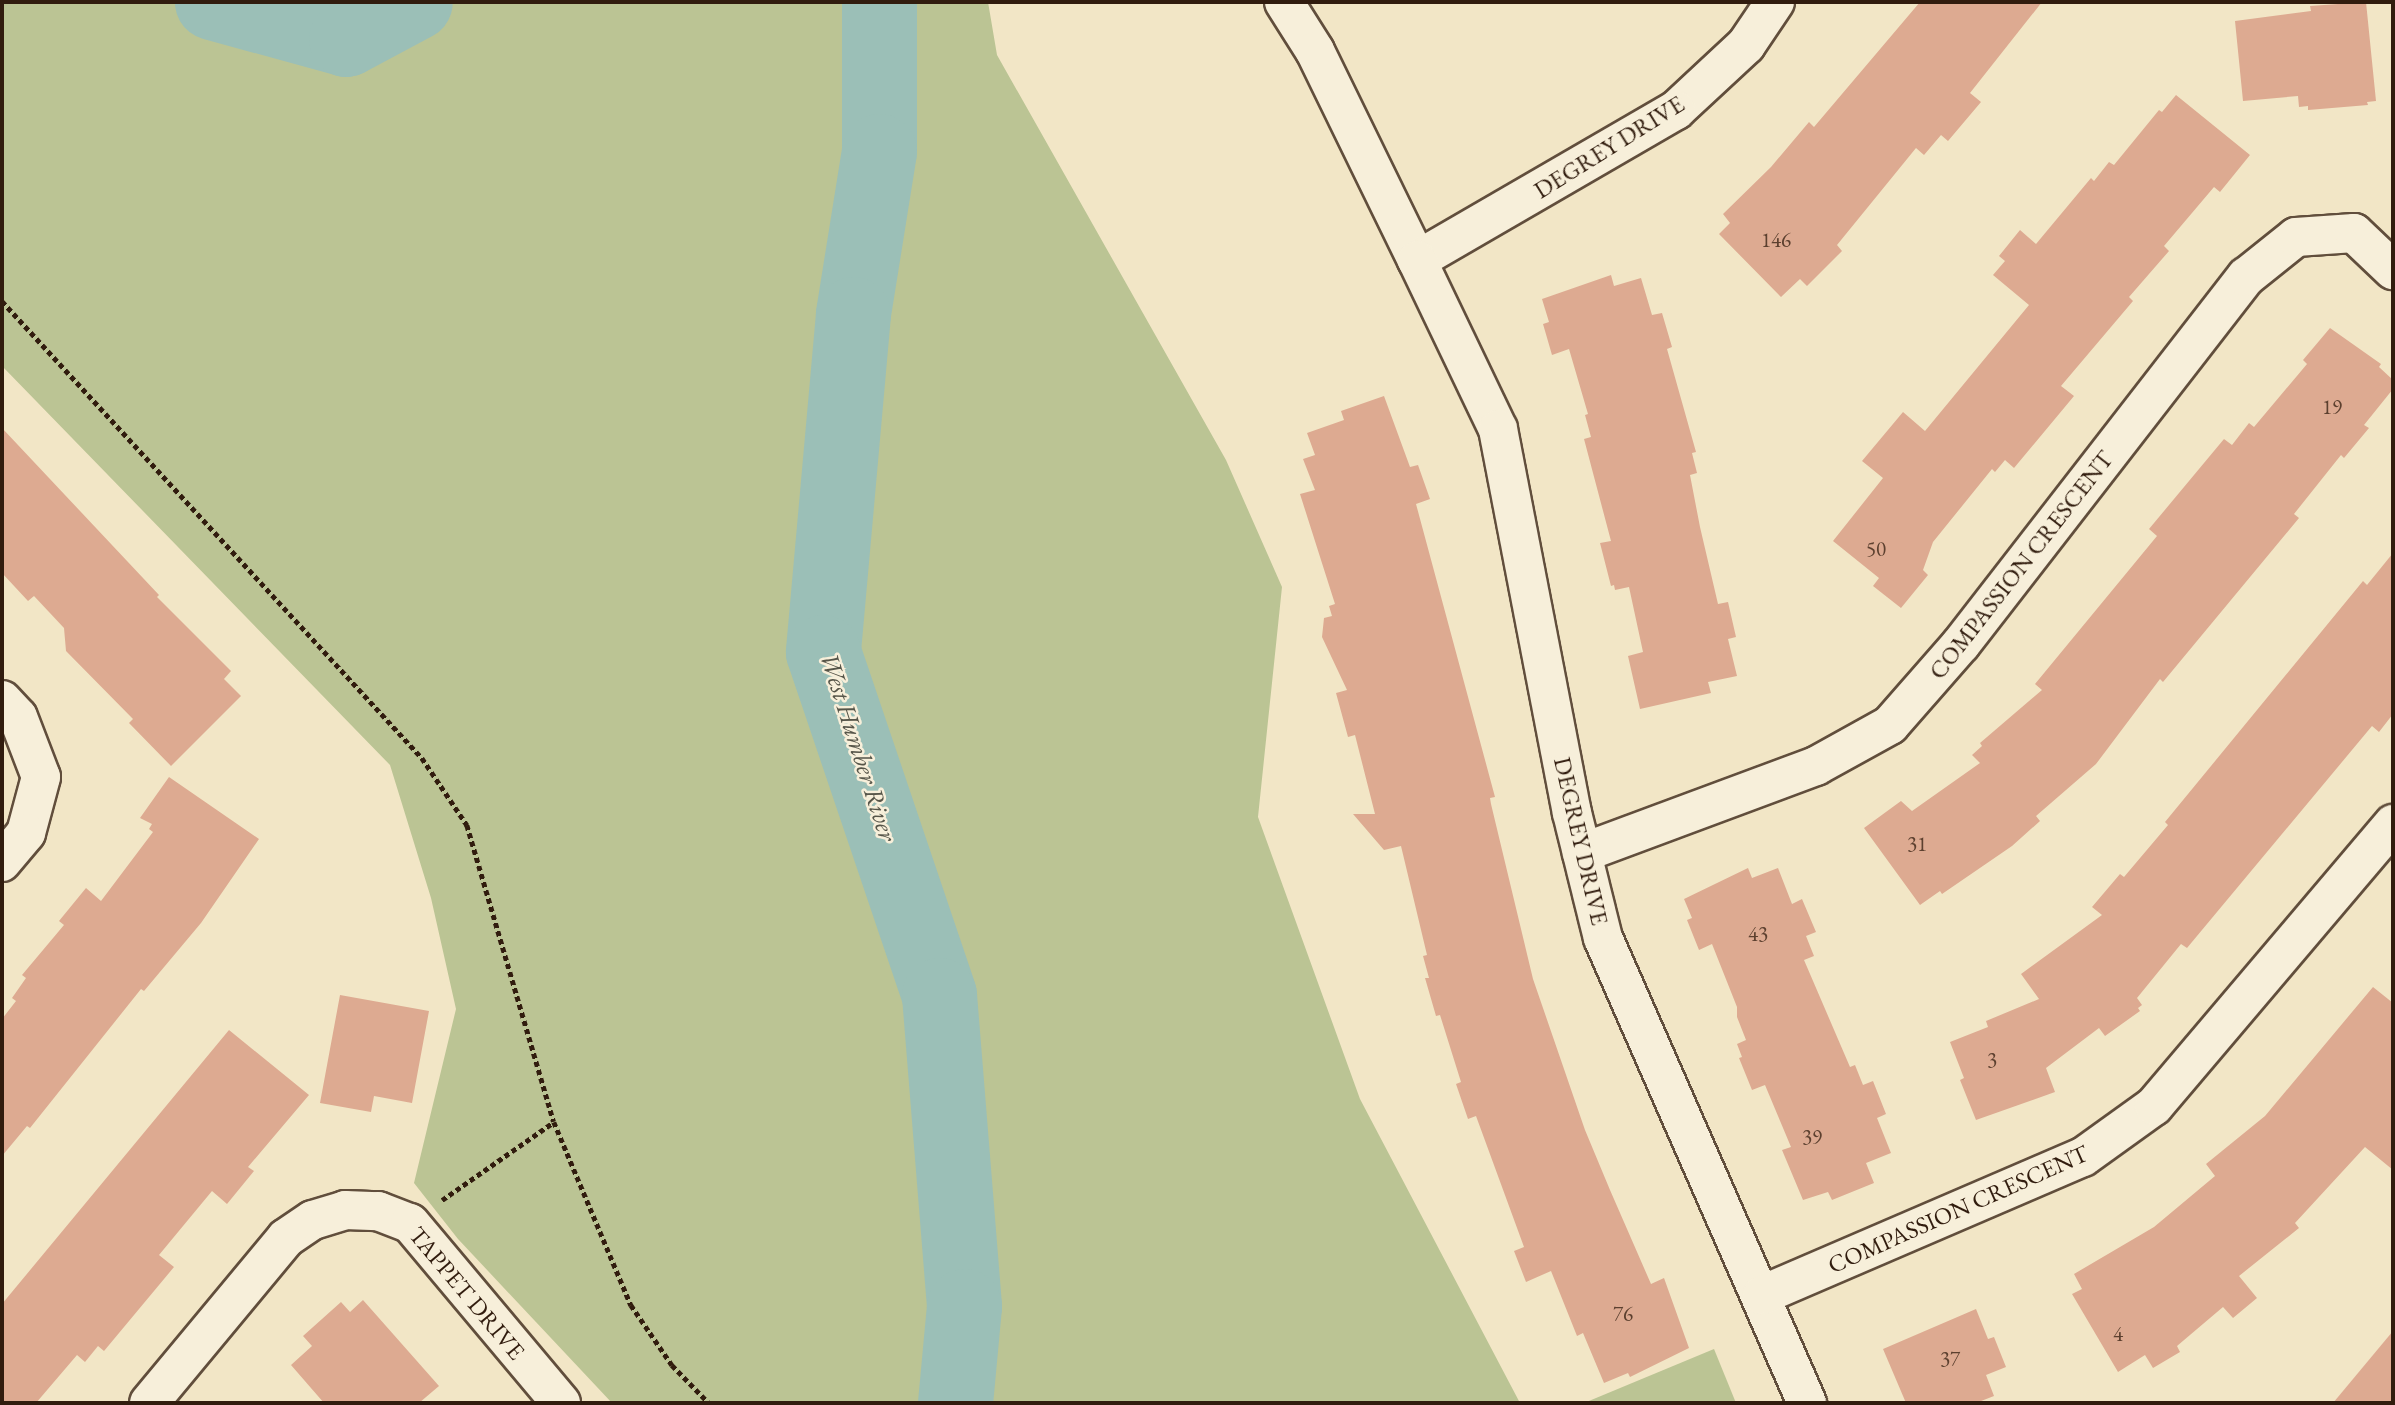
<!DOCTYPE html>
<html>
<head>
<meta charset="utf-8">
<style>
	body { margin:0 }
	#map { position:relative; width:2395px; height:1405px; overflow:hidden; background:#f2e6c6; font-family:"EB Garamond",serif }
	div>[style] { position:absolute }
	.green>* { inset:0; background:#bbc494 }
	.river>* { height:75px; margin:-37.5px; padding:0 37.5px; transform-origin:37.5px; border-radius:37.5px; background:#9bbfb7 }
	.building>* { inset:0; background:#ddaa91 }
	.path>* { height:4.5px; margin-top:-2.25px; transform-origin:0; background:repeating-linear-gradient(90deg,#311c0e 0 5px,transparent 0 8.5px) }
	.roads { filter:drop-shadow(2px 0 #614e3c) drop-shadow(-2px 0 #614e3c) drop-shadow(0 2px #614e3c) drop-shadow(0 -2px #614e3c) }
	.street>* { height:38px; margin:-19px; padding:0 19px; transform-origin:19px; border-radius:19px; background:#f7efda }
	span { translate:-50% -50%; white-space:nowrap; text-align:center; line-height:1.15; -webkit-text-stroke:5px #f7efda; paint-order:stroke }
	.number-label { font-size:21px; color:#5c402f }
	.number-label span { -webkit-text-stroke-width:0 }
	.street-label { font-size:24px; color:#311c0e }
	.water-label { font-size:26px; color:#565549; font-style:italic }
	.frame { position:absolute; inset:0; border:4px solid #311c0e; pointer-events:none }
</style>
</head>
<body>
<div id="map">
	<div class="green">
		<div style="clip-path:polygon(2px 2px,988px 2px,997px 55px,1226px 460px,1282px 587px,1258px 817px,1360px 1099px,1520px 1403px,612px 1403px,458px 1239px,414px 1183px,456px 1009px,431px 898px,390px 765px,2px 366px)"></div>
		<div style="clip-path:polygon(1714px 1349px,1736px 1403px,1584px 1403px)"></div>
	</div>
	<div class="river">
		<div style="left:212px;top:2px;width:139px;rotate:15.4deg"></div>
		<div style="left:346px;top:39px;width:78px;rotate:-28.2deg"></div>
		<div style="left:879px;top:2px;width:149px;rotate:90deg"></div>
		<div style="left:879px;top:151px;width:165px;rotate:99.1deg"></div>
		<div style="left:853px;top:314px;width:339px;rotate:95.1deg"></div>
		<div style="left:823px;top:652px;width:362px;rotate:71.3deg"></div>
		<div style="left:939px;top:995px;width:312px;rotate:85.4deg"></div>
		<div style="left:964px;top:1306px;width:97px;rotate:95.3deg"></div>
	</div>
	<div class="building">
		<div style="clip-path:polygon(1920px 2px,2042px 2px,1970px 93px,1981px 102px,1948px 141px,1941px 135px,1924px 155px,1916px 148px,1837px 245px,1842px 251px,1807px 286px,1800px 279px,1781px 297px,1719px 234px,1730px 223px,1723px 214px,1771px 167px,1809px 122px,1814px 127px)"></div>
		<div style="clip-path:polygon(2366px 2px,2376px 101px,2367px 102px,2368px 105px,2308px 110px,2308px 106px,2299px 107px,2298px 96px,2243px 101px,2235px 21px,2311px 11px,2310px 6px)"></div>
		<div style="clip-path:polygon(2176px 95px,2250px 155px,2220px 192px,2214px 187px,2164px 246px,2169px 251px,2129px 297px,2133px 301px,2061px 386px,2074px 396px,2014px 468px,2005px 460px,1995px 472px,1992px 469px,1933px 542px,1923px 570px,1928px 575px,1901px 608px,1873px 586px,1879px 578px,1833px 541px,1883px 478px,1862px 461px,1903px 412px,1925px 431px,2029px 305px,1993px 275px,2005px 261px,1999px 256px,2020px 230px,2036px 244px,2091px 178px,2094px 181px,2109px 162px,2114px 165px,2159px 110px,2162px 112px)"></div>
		<div style="clip-path:polygon(1611px 275px,1614px 286px,1641px 278px,1652px 315px,1662px 313px,1672px 347px,1667px 349px,1696px 452px,1692px 453px,1697px 473px,1690px 475px,1700px 527px,1718px 604px,1728px 602px,1736px 637px,1728px 639px,1737px 676px,1708px 682px,1711px 693px,1640px 709px,1628px 656px,1643px 652px,1629px 587px,1615px 590px,1614px 585px,1611px 586px,1600px 543px,1611px 541px,1584px 439px,1591px 437px,1585px 415px,1588px 414px,1569px 349px,1552px 355px,1543px 324px,1549px 322px,1542px 299px)"></div>
		<div style="clip-path:polygon(2330px 328px,2381px 364px,2379px 367px,2393px 380px,2393px 389px,2364px 425px,2369px 428px,2344px 458px,2341px 455px,2294px 514px,2299px 518px,2163px 682px,2160px 679px,2096px 764px,2036px 816px,2040px 821px,2012px 846px,1942px 894px,1940px 891px,1920px 905px,1864px 828px,1901px 801px,1912px 811px,1980px 763px,1972px 755px,1982px 746px,1980px 743px,2042px 690px,2035px 684px,2157px 536px,2149px 529px,2224px 439px,2232px 445px,2249px 423px,2254px 427px,2307px 364px,2303px 360px)"></div>
		<div style="clip-path:polygon(1384px 396px,1410px 467px,1418px 465px,1430px 499px,1416px 504px,1495px 797px,1490px 798px,1491px 804px,1533px 979px,1585px 1130px,1610px 1190px,1651px 1284px,1664px 1278px,1689px 1348px,1630px 1377px,1628px 1373px,1604px 1383px,1583px 1333px,1577px 1336px,1551px 1271px,1526px 1282px,1514px 1251px,1524px 1247px,1476px 1116px,1468px 1119px,1456px 1084px,1461px 1082px,1440px 1015px,1436px 1016px,1425px 978px,1429px 978px,1423px 956px,1427px 955px,1401px 846px,1384px 850px,1353px 814px,1375px 814px,1355px 735px,1348px 737px,1336px 693px,1347px 690px,1322px 637px,1324px 618px,1332px 616px,1329px 606px,1335px 604px,1300px 494px,1315px 490px,1303px 459px,1315px 455px,1307px 433px,1344px 420px,1341px 411px)"></div>
		<div style="clip-path:polygon(2px 428px,159px 595px,157px 597px,231px 671px,224px 679px,241px 696px,171px 766px,129px 723px,133px 719px,66px 651px,64px 628px,34px 596px,28px 601px,2px 573px)"></div>
		<div style="clip-path:polygon(2393px 553px,2393px 714px,2379px 732px,2372px 726px,2187px 948px,2181px 944px,2137px 998px,2142px 1005px,2138px 1008px,2140px 1011px,2105px 1036px,2099px 1028px,2046px 1068px,2055px 1092px,1976px 1120px,1960px 1080px,1964px 1078px,1950px 1042px,1988px 1027px,1986px 1021px,2039px 999px,2021px 974px,2102px 915px,2092px 907px,2120px 874px,2124px 877px,2168px 825px,2165px 822px,2363px 581px,2367px 585px)"></div>
		<div style="clip-path:polygon(169px 777px,259px 839px,201px 923px,144px 991px,141px 989px,30px 1128px,27px 1126px,2px 1156px,2px 1019px,16px 1001px,12px 998px,26px 978px,22px 975px,64px 925px,59px 921px,86px 888px,101px 901px,153px 832px,149px 829px,152px 824px,140px 818px)"></div>
		<div style="clip-path:polygon(1748px 868px,1752px 878px,1778px 868px,1792px 904px,1802px 899px,1816px 932px,1806px 936px,1814px 956px,1804px 960px,1850px 1067px,1855px 1065px,1863px 1085px,1873px 1081px,1886px 1114px,1877px 1118px,1891px 1153px,1866px 1163px,1874px 1183px,1832px 1200px,1828px 1192px,1803px 1200px,1782px 1150px,1791px 1147px,1765px 1085px,1752px 1090px,1739px 1058px,1742px 1057px,1737px 1044px,1746px 1040px,1737px 1017px,1737px 1007px,1712px 944px,1699px 950px,1687px 920px,1692px 918px,1684px 899px)"></div>
		<div style="clip-path:polygon(2373px 987px,2393px 1003px,2393px 1170px,2365px 1147px,2295px 1223px,2299px 1228px,2239px 1276px,2257px 1298px,2233px 1318px,2223px 1307px,2177px 1346px,2180px 1352px,2153px 1368px,2145px 1355px,2118px 1372px,2072px 1294px,2082px 1289px,2074px 1274px,2154px 1227px,2215px 1176px,2206px 1164px,2265px 1116px)"></div>
		<div style="clip-path:polygon(340px 995px,429px 1011px,412px 1103px,374px 1096px,371px 1112px,320px 1103px)"></div>
		<div style="clip-path:polygon(229px 1030px,309px 1095px,248px 1167px,254px 1171px,227px 1204px,212px 1191px,159px 1255px,174px 1267px,104px 1351px,98px 1346px,85px 1362px,77px 1355px,36px 1403px,2px 1403px,2px 1304px)"></div>
		<div style="clip-path:polygon(363px 1300px,439px 1386px,419px 1403px,324px 1403px,291px 1365px,312px 1346px,303px 1336px,341px 1302px,350px 1312px)"></div>
		<div style="clip-path:polygon(1976px 1309px,1988px 1339px,1994px 1337px,2006px 1367px,1986px 1375px,1994px 1396px,1976px 1403px,1906px 1403px,1883px 1349px)"></div>
		<div style="clip-path:polygon(2393px 1331px,2393px 1403px,2333px 1403px)"></div>
	</div>
	<div class="path">
		<div style="left:2px;top:301px;width:621px;rotate:47.42deg"></div>
		<div style="left:422px;top:758px;width:81px;rotate:56.1deg"></div>
		<div style="left:467px;top:825px;width:309px;rotate:73.7deg"></div>
		<div style="left:554px;top:1122px;width:199px;rotate:67.2deg"></div>
		<div style="left:631px;top:1305px;width:73px;rotate:55.7deg"></div>
		<div style="left:672px;top:1365px;width:53px;rotate:45.8deg"></div>
		<div style="left:442px;top:1200px;width:136px;rotate:-34.9deg"></div>
	</div>
	<div class="roads">
		<div class="street">
			<div style="left:1284px;top:2px;width:58px;rotate:57.7deg"></div>
			<div style="left:1315px;top:51px;width:233px;rotate:64deg"></div>
			<div style="left:1775px;top:2px;width:52px;rotate:124deg"></div>
			<div style="left:1746px;top:45px;width:96px;rotate:137.1deg"></div>
			<div style="left:1676px;top:110px;width:299px;rotate:149.9deg"></div>
			<div style="left:1417px;top:260px;width:187px;rotate:64.4deg"></div>
			<div style="left:1498px;top:429px;width:391px;rotate:79.1deg"></div>
			<div style="left:1572px;top:813px;width:129px;rotate:76.1deg"></div>
			<div style="left:1603px;top:938px;width:508px;rotate:66.31deg"></div>
			<div style="left:2px;top:700px;width:23px;rotate:47deg"></div>
			<div style="left:18px;top:717px;width:64px;rotate:69deg"></div>
			<div style="left:41px;top:777px;width:58px;rotate:105deg"></div>
			<div style="left:26px;top:833px;width:38px;rotate:130deg"></div>
			<div style="left:1582px;top:853px;width:250px;rotate:-20.4deg"></div>
			<div style="left:1816px;top:766px;width:85px;rotate:-29deg"></div>
			<div style="left:1890px;top:725px;width:108px;rotate:-48.8deg"></div>
			<div style="left:1961px;top:644px;width:465px;rotate:-52.2deg"></div>
			<div style="left:2246px;top:277px;width:64px;rotate:-38.7deg"></div>
			<div style="left:2296px;top:237px;width:58px;rotate:-3.9deg"></div>
			<div style="left:2354px;top:233px;width:54px;rotate:43.5deg"></div>
			<div style="left:1762px;top:1295px;width:349px;rotate:-23.3deg"></div>
			<div style="left:2083px;top:1157px;width:87px;rotate:-35.7deg"></div>
			<div style="left:2154px;top:1106px;width:370px;rotate:-49.7deg"></div>
			<div style="left:149px;top:1403px;width:214px;rotate:-50.3deg"></div>
			<div style="left:286px;top:1238px;width:32px;rotate:-34deg"></div>
			<div style="left:313px;top:1220px;width:34px;rotate:-17deg"></div>
			<div style="left:345px;top:1210px;width:33px;rotate:2deg"></div>
			<div style="left:378px;top:1211px;width:34px;rotate:21deg"></div>
			<div style="left:410px;top:1223px;width:235px;rotate:50deg"></div>
		</div>
	</div>
	<div class="number-label">
		<span style="left:1776px;top:240px">146</span>
		<span style="left:2332px;top:407px">19</span>
		<span style="left:1876px;top:549px">50</span>
		<span style="left:1917px;top:844px">31</span>
		<span style="left:1758px;top:934px">43</span>
		<span style="left:1992px;top:1060px">3</span>
		<span style="left:1812px;top:1137px">39</span>
		<span style="left:1623px;top:1314px">76</span>
		<span style="left:2118px;top:1334px">4</span>
		<span style="left:1950px;top:1359px">37</span>
	</div>
	<div class="street-label">
		<span style="left:1609px;top:147px;rotate:-32deg">DEGREY DRIVE</span>
		<span style="left:2021px;top:565px;rotate:-52deg">COMPASSION CRESCENT</span>
		<span style="left:1581px;top:841px;rotate:77deg">DEGREY DRIVE</span>
		<span style="left:1958px;top:1209px;rotate:-24deg">COMPASSION CRESCENT</span>
		<span style="left:467px;top:1293px;rotate:50deg">TAPPET DRIVE</span>
	</div>
	<div class="water-label">
		<span style="left:858px;top:747px;rotate:72deg">West Humber River</span>
	</div>
	<div class="frame"></div>
</div>
</body>
</html>
